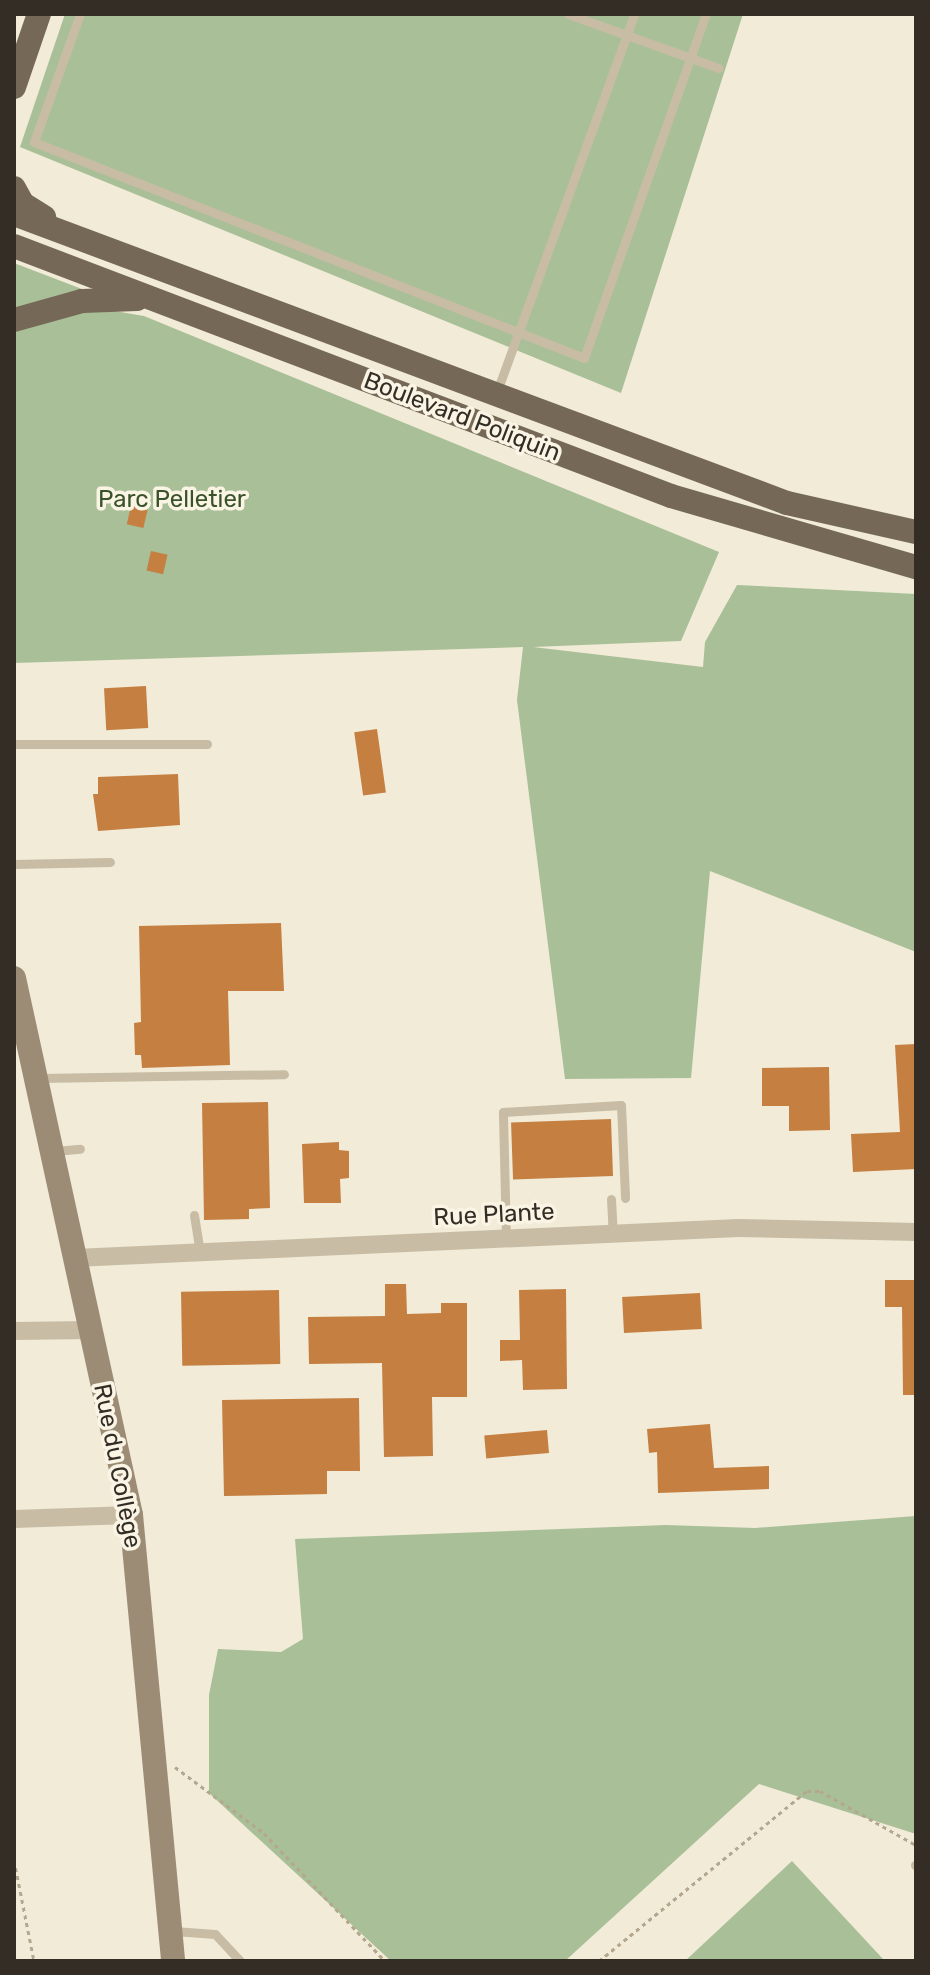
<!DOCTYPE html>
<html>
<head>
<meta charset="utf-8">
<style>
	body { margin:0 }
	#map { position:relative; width:930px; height:1975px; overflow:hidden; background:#f1ebd8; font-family:Rubik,sans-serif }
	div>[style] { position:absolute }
	.green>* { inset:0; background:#a9bf98 }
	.building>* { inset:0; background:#c57f41; transform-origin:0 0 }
	.path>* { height:3px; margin-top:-1.5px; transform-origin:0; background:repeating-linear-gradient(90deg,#b4a78e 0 4px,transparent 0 8px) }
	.lane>* { height:9px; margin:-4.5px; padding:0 4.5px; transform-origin:4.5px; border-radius:4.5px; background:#c8bda4 }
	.street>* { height:18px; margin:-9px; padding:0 9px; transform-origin:9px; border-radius:9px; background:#c8bda4 }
	.secondary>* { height:24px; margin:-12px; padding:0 12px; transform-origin:12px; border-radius:12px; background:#9c8c76 }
	.primary>* { height:24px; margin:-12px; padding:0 12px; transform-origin:12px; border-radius:12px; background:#766857 }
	span { translate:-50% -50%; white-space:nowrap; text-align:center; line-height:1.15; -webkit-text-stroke:7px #f9f4e4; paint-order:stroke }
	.street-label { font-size:24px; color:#342d26 }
	.park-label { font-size:24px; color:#3a522a }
	.frame { position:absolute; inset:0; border:16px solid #342d26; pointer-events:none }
</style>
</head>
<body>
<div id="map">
	<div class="green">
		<div style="clip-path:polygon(65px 14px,743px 14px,621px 393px,20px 147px)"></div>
		<div style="clip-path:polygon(14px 263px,95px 294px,14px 312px)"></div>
		<div style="clip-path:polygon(97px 308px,144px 316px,719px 552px,681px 641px,533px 647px,703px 667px,705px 642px,737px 585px,916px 594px,916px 952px,710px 871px,691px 1078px,565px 1079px,517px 700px,523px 647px,14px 663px,14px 324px)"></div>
		<div style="clip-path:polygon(916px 1516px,916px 1834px,759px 1784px,565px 1961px,391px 1961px,209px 1793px,209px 1695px,218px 1649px,281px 1652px,303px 1639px,295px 1539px,666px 1525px,755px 1528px)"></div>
		<div style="clip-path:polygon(792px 1861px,883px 1959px,685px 1961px)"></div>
	</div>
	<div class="building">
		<div style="left:134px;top:493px;width:17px;height:32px;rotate:13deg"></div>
		<div style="left:151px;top:551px;width:17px;height:20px;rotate:13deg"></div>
		<div style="left:146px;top:686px;width:42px;height:42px;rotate:87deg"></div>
		<div style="left:377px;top:729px;width:64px;height:23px;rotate:82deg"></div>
		<div style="clip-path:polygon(178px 774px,180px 825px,98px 831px,93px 794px,98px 794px,98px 777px)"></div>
		<div style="clip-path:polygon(281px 923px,284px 991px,228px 991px,230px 1065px,142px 1068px,141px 1055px,135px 1055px,134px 1023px,141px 1022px,139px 926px)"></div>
		<div style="clip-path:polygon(916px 1044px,916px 1169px,853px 1172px,851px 1134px,900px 1132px,895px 1045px)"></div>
		<div style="clip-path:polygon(829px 1067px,830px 1130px,789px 1131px,789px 1106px,762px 1106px,762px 1068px)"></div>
		<div style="clip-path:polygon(268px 1102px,270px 1208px,249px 1209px,249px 1219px,204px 1220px,202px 1103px)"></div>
		<div style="left:611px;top:1119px;width:57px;height:100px;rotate:88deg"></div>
		<div style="clip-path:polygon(339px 1142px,339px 1150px,349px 1151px,349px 1178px,340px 1179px,341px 1203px,304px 1203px,302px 1144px)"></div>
		<div style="clip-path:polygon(885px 1280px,916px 1280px,916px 1395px,903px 1395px,902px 1307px,885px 1307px)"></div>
		<div style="clip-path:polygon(385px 1284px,406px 1284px,407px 1314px,441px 1313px,441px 1303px,467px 1303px,467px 1397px,432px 1397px,433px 1456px,384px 1457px,382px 1363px,309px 1364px,308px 1317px,385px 1316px)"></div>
		<div style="clip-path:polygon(566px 1289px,567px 1389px,523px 1390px,522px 1360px,500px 1361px,500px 1340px,520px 1340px,519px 1290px)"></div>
		<div style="left:279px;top:1290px;width:74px;height:98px;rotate:89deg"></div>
		<div style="left:700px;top:1293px;width:36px;height:78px;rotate:87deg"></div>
		<div style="clip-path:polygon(359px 1398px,360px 1471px,327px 1471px,327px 1494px,224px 1496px,222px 1400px)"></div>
		<div style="clip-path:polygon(710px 1424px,714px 1468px,769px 1466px,769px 1489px,658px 1493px,657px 1452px,649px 1453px,647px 1429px)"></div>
		<div style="left:547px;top:1430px;width:23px;height:63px;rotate:85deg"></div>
	</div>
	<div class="path">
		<div style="left:175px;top:1767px;width:111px;rotate:36.6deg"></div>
		<div style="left:264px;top:1833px;width:176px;rotate:46.6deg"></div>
		<div style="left:14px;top:1860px;width:103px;rotate:78.8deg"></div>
		<div style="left:599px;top:1961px;width:269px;rotate:-39.3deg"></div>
		<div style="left:807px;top:1791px;width:13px"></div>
		<div style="left:820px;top:1791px;width:110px;rotate:29.4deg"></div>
	</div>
	<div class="lane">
		<div style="left:80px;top:14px;width:136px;rotate:109.8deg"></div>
		<div style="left:34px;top:142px;width:591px;rotate:21.44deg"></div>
		<div style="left:584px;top:358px;width:365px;rotate:-70.5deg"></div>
		<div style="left:568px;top:14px;width:160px;rotate:19.7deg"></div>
		<div style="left:496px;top:394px;width:404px;rotate:-70deg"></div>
		<div style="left:14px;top:744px;width:193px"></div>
		<div style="left:14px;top:864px;width:96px;rotate:-1.2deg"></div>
		<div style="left:39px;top:1078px;width:245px;rotate:-0.9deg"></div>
		<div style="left:55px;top:1151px;width:25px;rotate:-5deg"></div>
		<div style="left:611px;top:1199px;width:34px;rotate:87deg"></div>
		<div style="left:194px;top:1215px;width:38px;rotate:81deg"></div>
		<div style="left:506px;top:1238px;width:126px;rotate:-91.4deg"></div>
		<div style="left:503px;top:1112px;width:118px;rotate:-3.4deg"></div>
		<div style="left:621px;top:1105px;width:93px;rotate:87.5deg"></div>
		<div style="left:915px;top:1865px;width:1px"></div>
		<div style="left:174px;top:1931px;width:41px;rotate:4.2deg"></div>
		<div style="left:215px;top:1934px;width:37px;rotate:47deg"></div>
	</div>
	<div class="street">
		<div style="left:75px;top:1258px;width:664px;rotate:-2.59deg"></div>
		<div style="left:738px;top:1228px;width:178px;rotate:1.3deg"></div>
		<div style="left:14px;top:1331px;width:76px;rotate:-0.8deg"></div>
		<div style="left:14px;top:1519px;width:117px;rotate:-2deg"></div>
	</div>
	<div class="secondary">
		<div style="left:14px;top:978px;width:550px;rotate:77.71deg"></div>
		<div style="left:131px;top:1515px;width:448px;rotate:84.6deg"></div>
	</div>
	<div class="primary">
		<div style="left:14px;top:87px;width:77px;rotate:-71.1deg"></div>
		<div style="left:14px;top:188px;width:18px;rotate:61deg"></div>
		<div style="left:23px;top:204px;width:25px;rotate:32deg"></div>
		<div style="left:14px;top:214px;width:825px;rotate:20.5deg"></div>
		<div style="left:787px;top:503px;width:132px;rotate:12.7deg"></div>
		<div style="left:14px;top:246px;width:703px;rotate:20.83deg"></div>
		<div style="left:671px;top:496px;width:255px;rotate:16.2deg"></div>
		<div style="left:14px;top:320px;width:71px;rotate:-15.6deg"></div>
		<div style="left:82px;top:301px;width:55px;rotate:-2.1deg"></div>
	</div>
	<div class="street-label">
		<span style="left:462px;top:417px;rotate:21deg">Boulevard Poliquin</span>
		<span style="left:494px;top:1215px;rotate:-3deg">Rue Plante</span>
		<span style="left:117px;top:1466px;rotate:79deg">Rue du Collège</span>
	</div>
	<div class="park-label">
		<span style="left:172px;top:500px">Parc Pelletier</span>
	</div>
	<div class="frame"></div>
</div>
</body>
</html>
